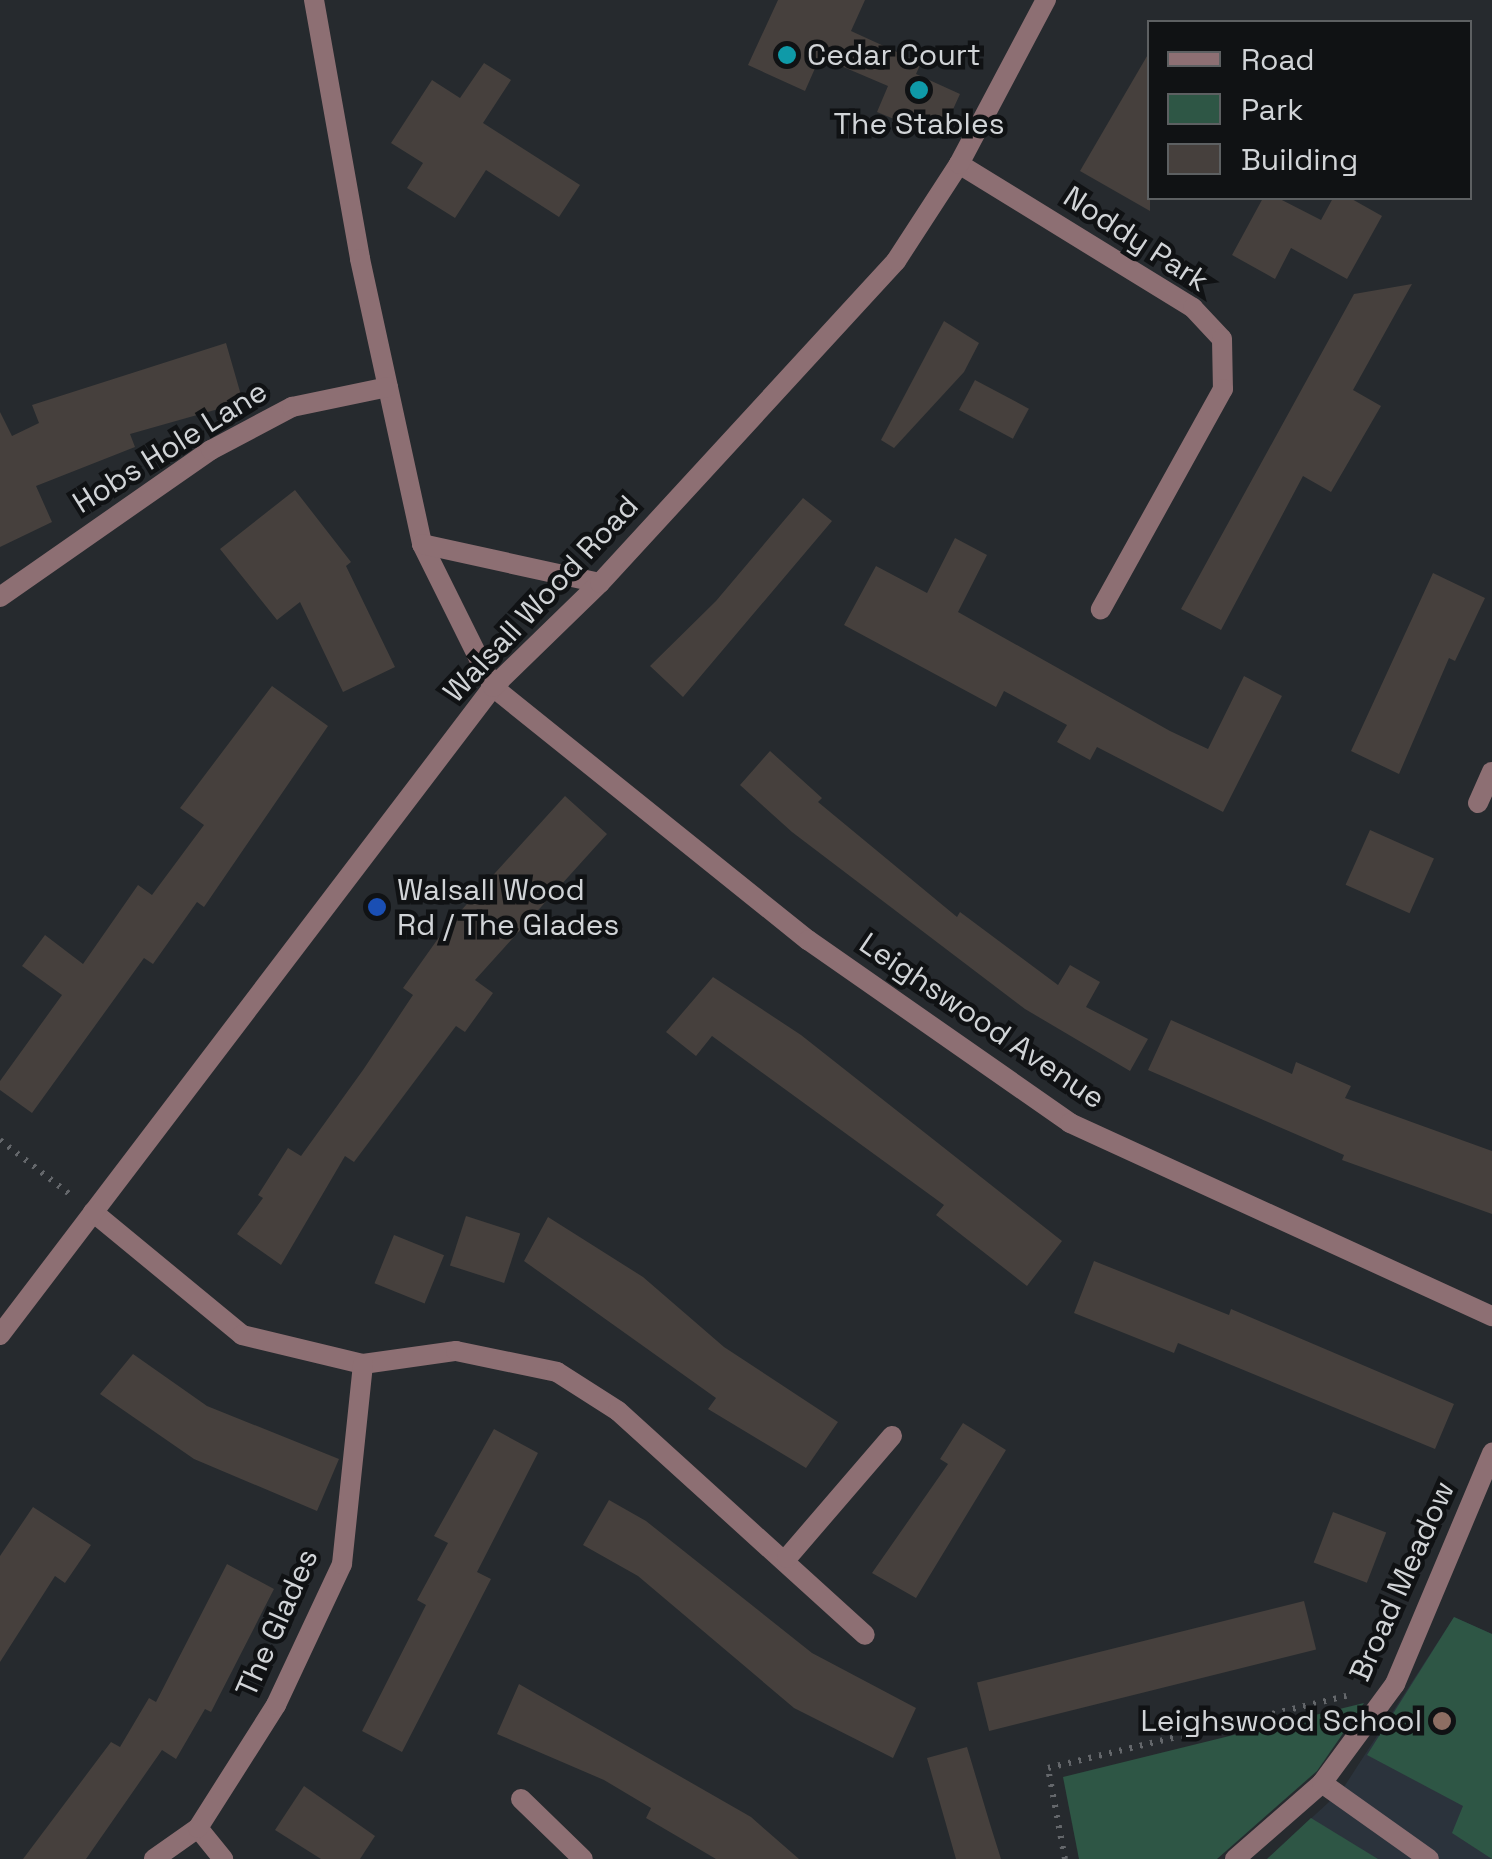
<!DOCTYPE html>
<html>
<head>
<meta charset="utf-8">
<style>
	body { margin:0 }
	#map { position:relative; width:1492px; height:1859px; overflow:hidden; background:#262a2e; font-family:"Space Grotesk",sans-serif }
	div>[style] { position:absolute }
	.built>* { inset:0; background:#2b333c }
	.green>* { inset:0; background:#2e5645 }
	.building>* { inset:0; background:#46403d; transform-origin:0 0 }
	.path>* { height:6px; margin-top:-3px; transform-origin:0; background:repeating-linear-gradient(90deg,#64676b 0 2.5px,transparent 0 10.5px) }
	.service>* { height:20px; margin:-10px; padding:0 10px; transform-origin:10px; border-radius:10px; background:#8d6f73 }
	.minor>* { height:20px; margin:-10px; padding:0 10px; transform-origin:10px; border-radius:10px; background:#8d6f73 }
	.tertiary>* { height:20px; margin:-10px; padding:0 10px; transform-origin:10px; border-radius:10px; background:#8d6f73 }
	.dots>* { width:28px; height:28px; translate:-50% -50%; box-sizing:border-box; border:5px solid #101214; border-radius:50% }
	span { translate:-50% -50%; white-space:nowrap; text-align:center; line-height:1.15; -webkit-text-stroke:9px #101214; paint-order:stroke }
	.poi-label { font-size:30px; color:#d1d4d7 }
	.left { translate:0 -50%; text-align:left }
	.right { translate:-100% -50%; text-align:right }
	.street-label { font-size:30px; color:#d1d4d7 }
	.legend { position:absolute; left:1147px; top:20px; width:325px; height:180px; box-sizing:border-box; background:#101214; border:2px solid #5d6062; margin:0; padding:12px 18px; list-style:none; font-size:30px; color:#d1d4d7 }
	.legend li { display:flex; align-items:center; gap:20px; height:50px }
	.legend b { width:50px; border:2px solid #5d6062 }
</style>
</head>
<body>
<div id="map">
	<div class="built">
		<div style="clip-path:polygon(1454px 1617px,1492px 1634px,1492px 1859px,1267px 1859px,1342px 1790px)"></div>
	</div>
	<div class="green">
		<div style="clip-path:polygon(1454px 1617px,1492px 1634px,1492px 1859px,1452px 1833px,1463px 1806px,1367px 1755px)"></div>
		<div style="clip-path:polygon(1364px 1703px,1317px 1771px,1217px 1859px,1079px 1859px,1063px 1777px)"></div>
		<div style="clip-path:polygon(1311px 1818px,1378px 1859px,1267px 1859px)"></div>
	</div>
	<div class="building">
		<div style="clip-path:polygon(778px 0,865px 0,851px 31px,921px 63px,916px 74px,960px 94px,940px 138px,877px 112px,888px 86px,820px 57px,805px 91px,748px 65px)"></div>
		<div style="clip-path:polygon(1150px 51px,1150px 211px,1080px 171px)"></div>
		<div style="clip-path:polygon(484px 63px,511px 80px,483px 123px,580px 185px,559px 217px,486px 170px,455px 218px,407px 188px,423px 163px,391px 143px,432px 80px,460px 98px)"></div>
		<div style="clip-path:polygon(1263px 198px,1278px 198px,1321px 220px,1333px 198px,1350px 198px,1382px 216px,1347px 279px,1291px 248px,1275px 279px,1232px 255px)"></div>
		<div style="clip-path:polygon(1412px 284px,1353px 390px,1381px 406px,1331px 492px,1303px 476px,1221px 630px,1181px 609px,1354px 294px)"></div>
		<div style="clip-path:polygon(944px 321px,979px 343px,964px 372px,894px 448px,881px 440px)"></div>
		<div style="clip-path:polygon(226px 343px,243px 402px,130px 434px,135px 447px,36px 486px,52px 522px,0 547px,0 412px,12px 436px,39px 423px,32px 405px)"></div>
		<div style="left:975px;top:380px;width:61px;height:34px;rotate:28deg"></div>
		<div style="clip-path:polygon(295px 490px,351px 562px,346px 566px,395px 667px,343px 692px,300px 602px,277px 620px,220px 549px)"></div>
		<div style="clip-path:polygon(803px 498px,832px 521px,683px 697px,650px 666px,716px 601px)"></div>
		<div style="clip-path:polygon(955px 538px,987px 555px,958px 612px,1170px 731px,1208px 749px,1244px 676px,1282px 696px,1223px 812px,1097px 747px,1090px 760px,1057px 742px,1067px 725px,1004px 691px,996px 707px,844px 625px,876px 566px,927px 593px)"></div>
		<div style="clip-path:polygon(1433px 573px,1485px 598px,1455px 661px,1449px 658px,1399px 774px,1351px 751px)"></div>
		<div style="clip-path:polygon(272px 686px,328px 726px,204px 907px,197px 902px,153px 964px,144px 958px,32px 1113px,0 1090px,0 1081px,62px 995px,22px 966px,45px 935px,83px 964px,138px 885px,152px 895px,204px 825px,180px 808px)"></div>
		<div style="clip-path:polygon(770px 751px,822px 798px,818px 802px,957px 917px,960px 912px,1058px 985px,1070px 965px,1100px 982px,1086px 1007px,1148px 1039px,1130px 1071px,1025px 1009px,792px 832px,740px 785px)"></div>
		<div style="clip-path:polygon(565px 796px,607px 834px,475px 980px,493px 993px,465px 1032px,456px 1026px,354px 1162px,345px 1156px,281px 1265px,237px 1234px,263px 1198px,258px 1195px,288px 1148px,301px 1156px,363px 1070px,413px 995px,403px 988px,447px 926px)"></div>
		<div style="left:1370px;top:830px;width:70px;height:60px;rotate:24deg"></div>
		<div style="clip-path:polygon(713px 977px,801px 1035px,1062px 1241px,1027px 1286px,936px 1215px,944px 1205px,712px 1036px,696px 1056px,666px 1032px)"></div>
		<div style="clip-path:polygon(1171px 1020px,1292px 1074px,1296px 1062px,1351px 1086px,1345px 1098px,1492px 1151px,1492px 1214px,1342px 1160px,1344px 1155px,1148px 1070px)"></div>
		<div style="left:466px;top:1216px;width:57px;height:52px;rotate:18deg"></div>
		<div style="clip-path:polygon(548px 1217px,643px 1277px,724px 1347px,838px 1422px,806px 1468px,708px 1409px,716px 1398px,524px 1261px)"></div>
		<div style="left:394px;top:1235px;width:54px;height:52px;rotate:22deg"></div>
		<div style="clip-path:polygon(1094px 1261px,1229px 1315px,1231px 1309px,1454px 1404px,1435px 1449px,1178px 1343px,1174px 1353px,1074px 1313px)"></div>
		<div style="clip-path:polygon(133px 1354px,207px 1406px,339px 1459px,317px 1511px,194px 1459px,100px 1394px)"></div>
		<div style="clip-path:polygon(963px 1423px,1006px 1450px,916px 1598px,872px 1573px,948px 1464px,940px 1459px)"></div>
		<div style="clip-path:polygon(494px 1429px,538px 1453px,477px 1572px,491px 1579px,402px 1752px,362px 1731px,426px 1605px,417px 1600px,448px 1543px,434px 1536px)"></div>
		<div style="clip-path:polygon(609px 1500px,646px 1521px,812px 1653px,916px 1708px,893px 1758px,794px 1708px,638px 1576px,583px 1545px)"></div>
		<div style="clip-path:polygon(33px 1507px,91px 1545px,65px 1583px,55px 1576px,0 1662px,0 1556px)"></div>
		<div style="left:1333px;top:1512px;width:57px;height:54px;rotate:21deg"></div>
		<div style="clip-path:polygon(227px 1564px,274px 1589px,211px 1712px,205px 1709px,176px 1759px,162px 1750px,86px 1859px,23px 1859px,111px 1742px,120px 1747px,149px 1698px,156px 1702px)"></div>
		<div style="left:1304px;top:1601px;width:50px;height:337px;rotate:76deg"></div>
		<div style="clip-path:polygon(519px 1684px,751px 1817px,799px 1859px,716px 1859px,646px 1818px,651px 1808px,604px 1780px,497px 1734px)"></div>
		<div style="clip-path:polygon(967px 1747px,990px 1824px,1001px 1859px,956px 1859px,927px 1758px)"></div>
		<div style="clip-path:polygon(304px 1786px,375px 1836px,360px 1859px,321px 1859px,275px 1830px)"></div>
	</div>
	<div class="path">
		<div style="left:0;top:1140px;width:91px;rotate:37.9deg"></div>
		<div style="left:1065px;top:1859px;width:93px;rotate:-100.6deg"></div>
		<div style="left:1048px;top:1768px;width:307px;rotate:-13.6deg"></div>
	</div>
	<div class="service">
		<div style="left:1322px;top:1783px;width:131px;rotate:35.4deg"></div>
	</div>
	<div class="minor">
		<div style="left:314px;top:0;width:263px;rotate:79.9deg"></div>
		<div style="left:360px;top:259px;width:292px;rotate:77.7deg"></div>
		<div style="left:422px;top:544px;width:160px;rotate:63.6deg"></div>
		<div style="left:493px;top:687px;width:404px;rotate:38.8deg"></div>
		<div style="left:808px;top:940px;width:320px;rotate:34.9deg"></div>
		<div style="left:1070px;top:1123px;width:464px;rotate:24.6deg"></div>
		<div style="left:959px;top:164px;width:275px;rotate:31.6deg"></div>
		<div style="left:1193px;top:308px;width:42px;rotate:46.9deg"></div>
		<div style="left:1222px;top:339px;width:50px;rotate:88.9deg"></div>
		<div style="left:1223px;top:389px;width:252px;rotate:119deg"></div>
		<div style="left:422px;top:544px;width:182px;rotate:12.4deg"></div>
		<div style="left:0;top:597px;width:257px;rotate:-34.9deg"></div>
		<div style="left:211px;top:450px;width:92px;rotate:-28deg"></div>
		<div style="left:292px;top:407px;width:98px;rotate:-11.8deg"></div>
		<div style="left:1478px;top:803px;width:34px;rotate:-66deg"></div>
		<div style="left:93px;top:1212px;width:193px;rotate:39.5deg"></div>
		<div style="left:242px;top:1335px;width:124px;rotate:13.5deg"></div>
		<div style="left:363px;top:1364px;width:94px;rotate:-8deg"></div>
		<div style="left:456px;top:1351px;width:103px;rotate:11.7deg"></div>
		<div style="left:557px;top:1372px;width:72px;rotate:32.6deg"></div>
		<div style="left:618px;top:1411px;width:333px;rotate:42.2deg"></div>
		<div style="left:787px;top:1558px;width:161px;rotate:-49.3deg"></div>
		<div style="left:521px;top:1799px;width:86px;rotate:44.1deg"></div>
		<div style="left:198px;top:1828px;width:40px;rotate:51deg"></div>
		<div style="left:154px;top:1859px;width:54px;rotate:-35.2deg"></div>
		<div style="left:198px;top:1828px;width:146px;rotate:-57.6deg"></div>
		<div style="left:276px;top:1705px;width:156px;rotate:-64.9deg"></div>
		<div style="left:342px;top:1564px;width:201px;rotate:-84deg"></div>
		<div style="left:1235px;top:1859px;width:116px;rotate:-41.1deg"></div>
		<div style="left:1322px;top:1783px;width:123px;rotate:-53.6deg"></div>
		<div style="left:1395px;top:1684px;width:251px;rotate:-67.2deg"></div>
	</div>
	<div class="tertiary">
		<div style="left:0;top:1335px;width:814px;rotate:-52.74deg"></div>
		<div style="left:493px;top:687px;width:149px;rotate:-44.2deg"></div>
		<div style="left:600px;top:583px;width:437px;rotate:-47.4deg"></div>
		<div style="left:896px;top:261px;width:116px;rotate:-57deg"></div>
		<div style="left:959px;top:164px;width:186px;rotate:-62.1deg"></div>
	</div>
	<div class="dots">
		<div style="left:787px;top:55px;background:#0f9aa8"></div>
		<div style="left:919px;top:90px;background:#0f9aa8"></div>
		<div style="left:377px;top:907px;background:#1a4fb4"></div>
		<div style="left:1442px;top:1721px;background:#8d6e63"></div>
	</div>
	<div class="poi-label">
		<span class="left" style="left:807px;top:55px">Cedar Court</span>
		<span style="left:919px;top:124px">The Stables</span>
		<span class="left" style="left:397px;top:907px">Walsall Wood<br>Rd / The Glades</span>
		<span class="right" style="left:1422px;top:1721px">Leighswood School</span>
	</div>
	<div class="street-label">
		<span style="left:1136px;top:239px;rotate:33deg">Noddy Park</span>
		<span style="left:170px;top:447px;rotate:-32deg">Hobs Hole Lane</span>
		<span style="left:541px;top:599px;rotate:-47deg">Walsall Wood Road</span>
		<span style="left:982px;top:1021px;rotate:34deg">Leighswood Avenue</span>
		<span style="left:1402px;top:1581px;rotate:-66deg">Broad Meadow</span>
		<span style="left:277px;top:1623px;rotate:-66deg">The Glades</span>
	</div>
	<ul class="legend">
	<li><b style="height:12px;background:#8d6f73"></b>Road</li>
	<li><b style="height:28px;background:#2e5645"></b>Park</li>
	<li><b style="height:28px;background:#46403d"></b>Building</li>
	</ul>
</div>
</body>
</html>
